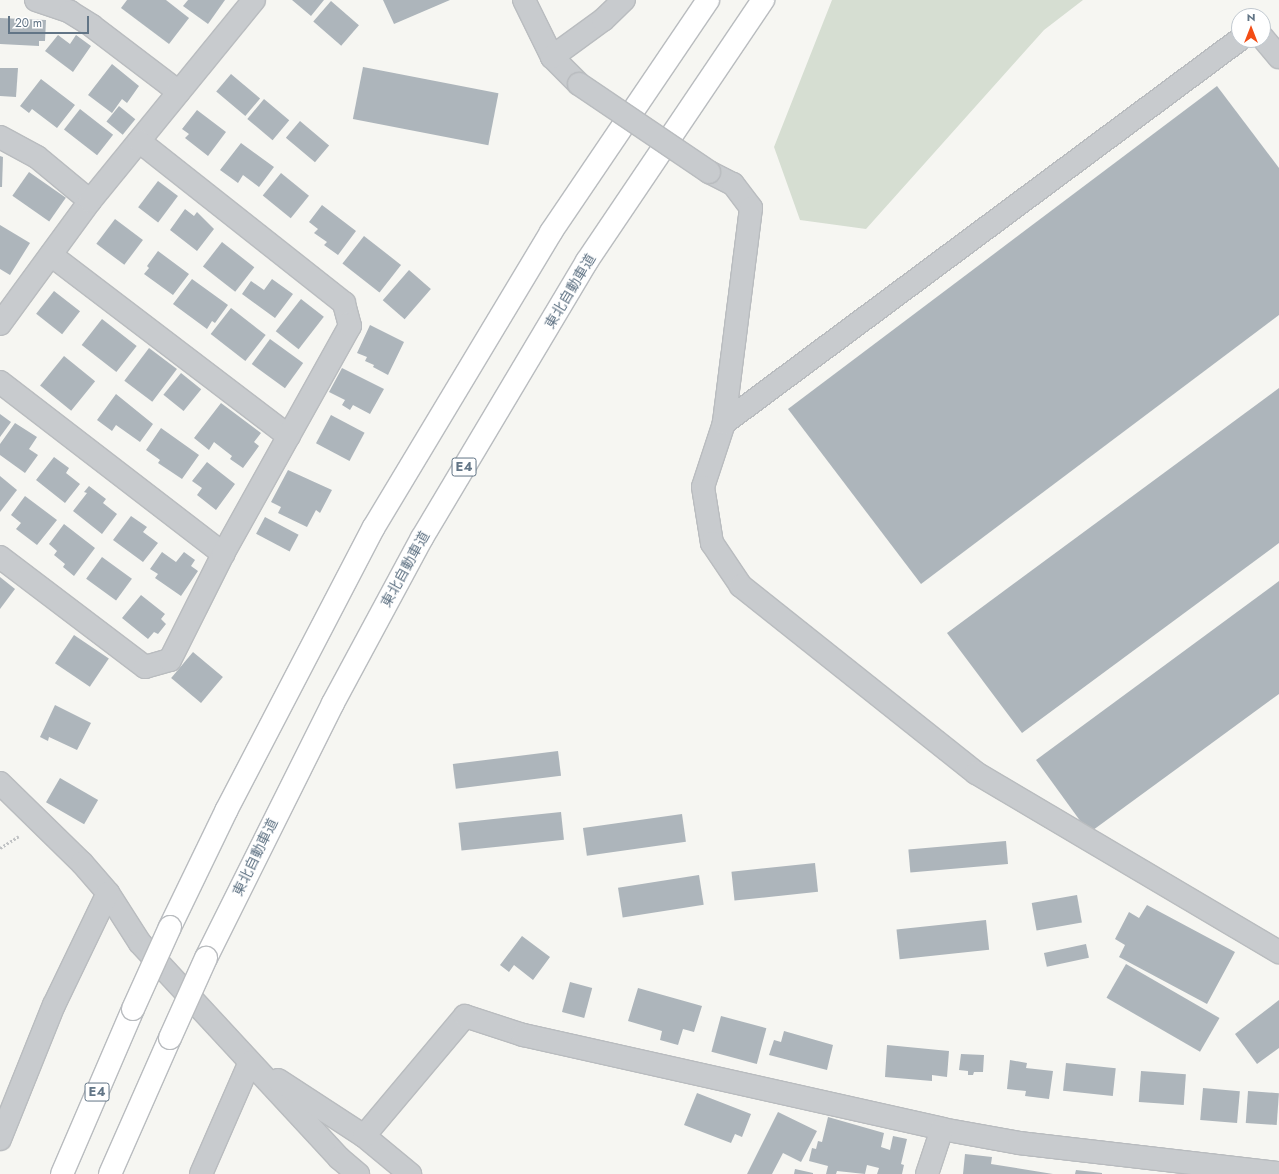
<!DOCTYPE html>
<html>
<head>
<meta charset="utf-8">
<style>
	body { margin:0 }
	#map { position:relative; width:1279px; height:1174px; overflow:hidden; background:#f6f6f2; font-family:Jost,"Noto Sans JP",sans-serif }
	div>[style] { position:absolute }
	.green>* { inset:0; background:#d6ded2 }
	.building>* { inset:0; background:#adb5bb; transform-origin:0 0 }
	.path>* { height:2.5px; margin-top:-1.25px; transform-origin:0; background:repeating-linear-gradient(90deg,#c0c2c4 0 2px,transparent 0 4px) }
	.roads { filter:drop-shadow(1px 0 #b9bcbf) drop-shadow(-1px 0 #b9bcbf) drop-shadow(0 1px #b9bcbf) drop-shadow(0 -1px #b9bcbf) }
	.minor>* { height:22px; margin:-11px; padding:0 11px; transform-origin:11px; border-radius:11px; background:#c8cbce }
	.highway>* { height:22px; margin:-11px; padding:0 11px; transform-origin:11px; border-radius:11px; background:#fff }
	.bridges { filter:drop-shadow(1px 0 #b9bcbf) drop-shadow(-1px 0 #b9bcbf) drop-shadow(0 1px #b9bcbf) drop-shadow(0 -1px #b9bcbf) }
	.minor-bridge>* { height:22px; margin:-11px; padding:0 11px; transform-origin:11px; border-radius:11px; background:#c8cbce }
	.highway-bridge>* { height:22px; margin:-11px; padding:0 11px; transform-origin:11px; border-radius:11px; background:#fff }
	span { translate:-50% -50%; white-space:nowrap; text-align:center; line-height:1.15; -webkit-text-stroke:4px #fff; paint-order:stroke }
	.shield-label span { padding:1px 3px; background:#fff; border:1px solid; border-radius:3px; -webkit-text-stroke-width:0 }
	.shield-label { font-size:13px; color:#627586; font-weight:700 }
	.street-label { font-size:14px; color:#627586 }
	.north { position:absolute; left:1231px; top:8px; width:40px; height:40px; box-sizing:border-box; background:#fff; border:1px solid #c0c8cf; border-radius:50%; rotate:0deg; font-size:11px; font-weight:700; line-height:16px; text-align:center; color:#627586 }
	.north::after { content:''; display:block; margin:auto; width:14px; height:18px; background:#f34d15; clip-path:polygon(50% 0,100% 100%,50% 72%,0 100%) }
	.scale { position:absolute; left:8px; top:16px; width:81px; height:18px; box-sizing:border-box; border:2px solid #627586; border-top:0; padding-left:5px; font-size:12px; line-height:14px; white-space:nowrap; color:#627586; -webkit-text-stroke:3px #fff; paint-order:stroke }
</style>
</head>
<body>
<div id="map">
	<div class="green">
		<div style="clip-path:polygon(832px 0,1083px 0,1044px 30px,866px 229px,800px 220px,774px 147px)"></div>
	</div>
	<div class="building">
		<div style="clip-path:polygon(127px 0,166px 0,189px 18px,169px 44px,121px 8px)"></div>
		<div style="clip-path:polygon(188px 0,225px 0,208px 24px,183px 6px)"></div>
		<div style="clip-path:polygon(292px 0,324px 0,311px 16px)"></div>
		<div style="clip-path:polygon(383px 0,450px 0,394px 24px)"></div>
		<div style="left:331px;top:1px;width:37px;height:27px;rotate:41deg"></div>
		<div style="clip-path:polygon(0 18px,46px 20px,45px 41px,39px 41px,39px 46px,0 44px)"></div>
		<div style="clip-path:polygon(58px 35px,70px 44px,76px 35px,91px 46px,73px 72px,45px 51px)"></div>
		<div style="clip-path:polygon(112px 64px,139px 86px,127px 103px,122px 99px,112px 113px,88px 95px)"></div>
		<div style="left:363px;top:67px;width:138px;height:53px;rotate:11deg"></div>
		<div style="clip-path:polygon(0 68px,18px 68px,16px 97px,0 96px)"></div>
		<div style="left:231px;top:74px;width:38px;height:23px;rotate:40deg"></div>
		<div style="clip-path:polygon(41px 79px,75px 105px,57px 128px,32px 109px,29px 113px,20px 106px)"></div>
		<div style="clip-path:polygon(1217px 86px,1279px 168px,1279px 315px,921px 584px,788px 409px)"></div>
		<div style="left:264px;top:99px;width:33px;height:26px;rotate:40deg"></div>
		<div style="left:119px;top:106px;width:21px;height:20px;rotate:39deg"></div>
		<div style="left:80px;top:109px;width:42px;height:26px;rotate:38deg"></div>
		<div style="clip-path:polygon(197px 110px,226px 132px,208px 156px,185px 138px,189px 134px,182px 129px)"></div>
		<div style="left:300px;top:121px;width:38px;height:22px;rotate:40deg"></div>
		<div style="clip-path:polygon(241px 143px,274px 167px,259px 187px,243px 175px,238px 183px,220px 170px)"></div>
		<div style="clip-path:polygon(0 156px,3px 157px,2px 187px,0 187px)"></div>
		<div style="left:29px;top:172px;width:45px;height:29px;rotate:35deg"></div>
		<div style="left:281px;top:173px;width:36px;height:29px;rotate:39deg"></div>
		<div style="left:158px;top:181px;width:25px;height:33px;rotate:37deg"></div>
		<div style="clip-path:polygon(322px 205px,356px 231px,338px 255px,324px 245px,327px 242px,314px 233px,318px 229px,309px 222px)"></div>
		<div style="clip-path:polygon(185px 209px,194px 216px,197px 212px,214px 229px,197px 251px,170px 230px)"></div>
		<div style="left:115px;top:219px;width:35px;height:31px;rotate:37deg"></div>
		<div style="clip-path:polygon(0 225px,30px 243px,10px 275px,0 269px)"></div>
		<div style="left:364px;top:236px;width:47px;height:35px;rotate:38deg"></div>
		<div style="left:222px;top:242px;width:41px;height:31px;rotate:38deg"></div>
		<div style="clip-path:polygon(158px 251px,189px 274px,173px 295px,144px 274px,149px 268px,147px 266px)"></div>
		<div style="left:409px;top:270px;width:29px;height:40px;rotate:41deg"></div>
		<div style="clip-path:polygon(192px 279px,228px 305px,215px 323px,212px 321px,207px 329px,173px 304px)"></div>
		<div style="clip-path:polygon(272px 279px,293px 294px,275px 318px,242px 294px,251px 281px,264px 290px)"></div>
		<div style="left:54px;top:291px;width:33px;height:29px;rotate:38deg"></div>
		<div style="left:301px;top:299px;width:29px;height:41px;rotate:38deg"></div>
		<div style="left:231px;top:308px;width:44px;height:33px;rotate:38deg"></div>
		<div style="left:102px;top:319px;width:44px;height:33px;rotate:38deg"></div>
		<div style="clip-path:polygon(370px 325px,404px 342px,388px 375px,373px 367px,374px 365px,365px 361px,367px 357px,357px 353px)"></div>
		<div style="left:270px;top:339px;width:41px;height:31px;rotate:36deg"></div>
		<div style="left:149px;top:348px;width:35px;height:41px;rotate:37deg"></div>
		<div style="left:64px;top:356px;width:40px;height:38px;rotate:39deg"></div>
		<div style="clip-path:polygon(342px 368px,384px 389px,370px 414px,353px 405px,350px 410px,342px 405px,345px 400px,329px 392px)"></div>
		<div style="left:181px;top:373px;width:26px;height:28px;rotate:39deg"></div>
		<div style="clip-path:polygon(1279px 388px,1279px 543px,1022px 733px,947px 633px)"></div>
		<div style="clip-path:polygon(116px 394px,153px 424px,140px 442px,116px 425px,112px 431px,97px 420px)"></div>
		<div style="clip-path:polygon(221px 403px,261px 433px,254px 442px,259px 446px,243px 468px,230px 459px,232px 456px,214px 442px,209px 450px,194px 438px)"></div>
		<div style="clip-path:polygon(0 414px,11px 422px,0 437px)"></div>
		<div style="left:331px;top:415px;width:38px;height:32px;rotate:28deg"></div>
		<div style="clip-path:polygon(15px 423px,37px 437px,29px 449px,38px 455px,25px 473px,0 455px,0 444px)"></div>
		<div style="clip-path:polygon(161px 428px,199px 455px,182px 479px,158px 463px,160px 460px,146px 450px)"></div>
		<div style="clip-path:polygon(54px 457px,69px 468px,66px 473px,80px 484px,65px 503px,36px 480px)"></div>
		<div style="clip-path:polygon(207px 462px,235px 484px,216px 510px,197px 495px,202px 488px,192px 481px)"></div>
		<div style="clip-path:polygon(288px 470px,332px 490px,320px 513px,316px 510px,307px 527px,278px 513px,281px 507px,271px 502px)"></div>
		<div style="clip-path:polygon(0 476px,17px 490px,0 512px)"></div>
		<div style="clip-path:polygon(89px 486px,106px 499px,103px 503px,117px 514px,102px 534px,73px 511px,87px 493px,84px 492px)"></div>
		<div style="clip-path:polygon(25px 496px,57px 520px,37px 545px,16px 529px,21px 523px,11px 515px)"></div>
		<div style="clip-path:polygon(131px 516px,147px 527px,143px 532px,158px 543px,143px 562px,113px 540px)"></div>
		<div style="left:265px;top:517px;width:38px;height:19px;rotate:28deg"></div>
		<div style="clip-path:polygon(64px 524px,95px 548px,74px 576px,63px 567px,65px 564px,54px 555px,57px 551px,49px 544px)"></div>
		<div style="clip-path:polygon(162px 552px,176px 562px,184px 552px,195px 560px,191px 566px,198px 571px,181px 596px,155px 578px,158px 574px,150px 569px)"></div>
		<div style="left:102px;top:557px;width:37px;height:27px;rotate:36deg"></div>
		<div style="clip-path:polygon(0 577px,15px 589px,0 609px)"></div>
		<div style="clip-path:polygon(1279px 581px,1279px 694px,1089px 833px,1036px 760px)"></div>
		<div style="clip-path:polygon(141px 595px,165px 614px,161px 619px,166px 624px,158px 634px,154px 632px,148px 639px,122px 618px)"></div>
		<div style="left:74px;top:635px;width:42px;height:34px;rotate:34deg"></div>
		<div style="left:193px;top:652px;width:39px;height:34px;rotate:40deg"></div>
		<div style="clip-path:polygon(55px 705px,91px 723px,77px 750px,49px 737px,48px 741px,40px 737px)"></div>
		<div style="left:558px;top:751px;width:25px;height:106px;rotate:83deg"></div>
		<div style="left:60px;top:778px;width:44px;height:28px;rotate:30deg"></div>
		<div style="left:561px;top:812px;width:28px;height:103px;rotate:84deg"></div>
		<div style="left:682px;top:814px;width:28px;height:100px;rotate:82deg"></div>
		<div style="left:1006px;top:841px;width:23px;height:98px;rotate:85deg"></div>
		<div style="left:815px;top:863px;width:29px;height:84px;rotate:84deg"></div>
		<div style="left:699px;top:875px;width:30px;height:82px;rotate:81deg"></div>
		<div style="left:1077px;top:895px;width:28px;height:46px;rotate:80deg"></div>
		<div style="clip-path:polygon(1147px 905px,1235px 952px,1207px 1004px,1119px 957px,1125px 945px,1115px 939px,1129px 912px,1139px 918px)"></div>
		<div style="left:986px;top:920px;width:30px;height:90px;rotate:84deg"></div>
		<div style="clip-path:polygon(522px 936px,550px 957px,533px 980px,514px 965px,509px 972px,500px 965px)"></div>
		<div style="left:1086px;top:944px;width:14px;height:43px;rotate:78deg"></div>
		<div style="left:1126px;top:964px;width:108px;height:39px;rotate:30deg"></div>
		<div style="left:570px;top:982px;width:23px;height:31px;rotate:15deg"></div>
		<div style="clip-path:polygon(638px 988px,702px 1006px,694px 1032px,683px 1029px,678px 1045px,660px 1040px,662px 1031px,628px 1021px)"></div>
		<div style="clip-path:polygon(1279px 1000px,1279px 1048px,1257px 1064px,1235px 1034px)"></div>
		<div style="left:721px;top:1016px;width:47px;height:37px;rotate:15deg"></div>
		<div style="clip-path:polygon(784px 1031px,833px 1045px,827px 1070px,769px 1055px,774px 1040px,781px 1042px)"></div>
		<div style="clip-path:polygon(887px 1045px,949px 1051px,947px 1077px,932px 1075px,932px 1081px,885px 1077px)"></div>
		<div style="clip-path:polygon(961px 1054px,984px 1055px,983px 1072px,974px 1072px,973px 1075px,968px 1075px,968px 1071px,959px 1070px)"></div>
		<div style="clip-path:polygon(1010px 1060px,1027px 1063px,1026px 1068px,1053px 1071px,1049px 1099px,1025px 1096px,1026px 1091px,1007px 1089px)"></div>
		<div style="left:1066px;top:1063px;width:50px;height:28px;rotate:6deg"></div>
		<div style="left:1141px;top:1071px;width:45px;height:31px;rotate:4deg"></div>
		<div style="left:1203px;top:1088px;width:37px;height:32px;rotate:5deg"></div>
		<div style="left:1248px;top:1091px;width:31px;height:32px;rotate:4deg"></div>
		<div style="clip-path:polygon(697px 1093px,751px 1114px,742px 1137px,735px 1134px,731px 1143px,684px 1125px)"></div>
		<div style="clip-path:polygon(778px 1112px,817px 1131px,801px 1162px,783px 1153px,772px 1174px,747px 1174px)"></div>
		<div style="clip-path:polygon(828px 1117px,884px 1133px,881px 1147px,890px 1150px,893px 1136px,907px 1139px,901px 1164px,904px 1165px,902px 1174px,877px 1174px,879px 1168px,867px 1165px,865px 1174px,837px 1171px,836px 1174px,826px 1174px,828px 1166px,809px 1161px,812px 1148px,816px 1149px,818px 1141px,822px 1142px)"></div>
		<div style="clip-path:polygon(965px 1154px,992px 1157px,991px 1164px,1053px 1174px,963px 1174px)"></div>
		<div style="clip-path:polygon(795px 1169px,813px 1173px,813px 1174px,794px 1174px)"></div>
		<div style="clip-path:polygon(1076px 1170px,1102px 1173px,1102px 1174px,1075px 1174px)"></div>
	</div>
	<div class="path">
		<div style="left:0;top:848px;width:22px;rotate:-32deg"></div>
	</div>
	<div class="roads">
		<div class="minor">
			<div style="left:36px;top:0;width:36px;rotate:19deg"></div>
			<div style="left:70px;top:12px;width:26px;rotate:32deg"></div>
			<div style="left:92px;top:26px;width:109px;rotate:37.2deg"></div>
			<div style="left:524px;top:0;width:64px;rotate:63.8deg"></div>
			<div style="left:552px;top:57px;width:38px;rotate:45deg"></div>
			<div style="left:1263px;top:38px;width:25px;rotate:50deg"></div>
			<div style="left:552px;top:57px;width:63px;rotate:-36deg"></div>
			<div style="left:603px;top:20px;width:29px;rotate:-44deg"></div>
			<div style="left:0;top:137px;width:42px;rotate:28.4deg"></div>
			<div style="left:37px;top:157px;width:69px;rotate:39.7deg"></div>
			<div style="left:709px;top:172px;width:27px;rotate:27deg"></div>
			<div style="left:733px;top:184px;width:30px;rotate:53deg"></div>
			<div style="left:751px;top:208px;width:217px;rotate:97.2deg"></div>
			<div style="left:724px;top:423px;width:67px;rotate:108.2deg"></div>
			<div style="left:703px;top:487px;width:57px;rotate:80.9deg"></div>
			<div style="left:712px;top:543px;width:52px;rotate:56deg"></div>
			<div style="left:741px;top:586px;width:300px;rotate:38.5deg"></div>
			<div style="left:976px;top:773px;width:352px;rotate:30.6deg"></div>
			<div style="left:51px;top:255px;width:299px;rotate:37.3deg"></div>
			<div style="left:0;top:324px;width:152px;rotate:-53.8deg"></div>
			<div style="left:90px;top:201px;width:259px;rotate:-50.8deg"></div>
			<div style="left:0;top:382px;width:282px;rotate:37.6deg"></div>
			<div style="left:724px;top:423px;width:642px;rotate:-36.64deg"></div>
			<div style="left:0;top:557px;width:182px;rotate:37.2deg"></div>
			<div style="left:145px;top:667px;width:26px;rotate:-16deg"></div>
			<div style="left:170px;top:660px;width:119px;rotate:-63.4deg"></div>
			<div style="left:223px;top:554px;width:261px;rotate:-60.9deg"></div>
			<div style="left:350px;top:326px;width:24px;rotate:-105deg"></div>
			<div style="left:344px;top:303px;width:261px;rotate:-141.7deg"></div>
			<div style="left:0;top:783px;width:115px;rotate:44.3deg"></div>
			<div style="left:82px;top:863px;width:40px;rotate:49deg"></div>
			<div style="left:108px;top:893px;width:59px;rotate:57.4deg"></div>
			<div style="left:140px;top:943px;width:293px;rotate:47.2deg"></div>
			<div style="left:339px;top:1158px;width:25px;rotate:40deg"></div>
			<div style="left:278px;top:1080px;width:103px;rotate:33.1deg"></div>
			<div style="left:364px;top:1136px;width:60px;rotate:39.6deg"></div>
			<div style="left:364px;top:1136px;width:157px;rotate:-49.9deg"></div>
			<div style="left:465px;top:1016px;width:61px;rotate:18.1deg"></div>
			<div style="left:523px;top:1035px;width:429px;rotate:12.6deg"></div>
			<div style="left:942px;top:1129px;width:78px;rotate:10.3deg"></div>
			<div style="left:1019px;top:1143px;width:262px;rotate:6.6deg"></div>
			<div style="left:0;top:1139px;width:144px;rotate:-68.1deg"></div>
			<div style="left:54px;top:1005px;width:124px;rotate:-64.3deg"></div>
			<div style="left:201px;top:1174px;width:122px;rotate:-66.4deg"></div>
			<div style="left:927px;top:1174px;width:47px;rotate:-71.6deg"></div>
		</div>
		<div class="highway">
			<div style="left:170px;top:927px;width:129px;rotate:-64.2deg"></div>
			<div style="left:226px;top:811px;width:320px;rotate:-62.5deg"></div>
			<div style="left:374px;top:527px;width:344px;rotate:-59deg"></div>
			<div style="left:551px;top:232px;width:280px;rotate:-55.9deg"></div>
			<div style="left:206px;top:958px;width:285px;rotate:-63.5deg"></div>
			<div style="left:333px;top:703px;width:187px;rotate:-61.7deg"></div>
			<div style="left:422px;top:538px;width:322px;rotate:-59.2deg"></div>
			<div style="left:587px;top:261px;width:315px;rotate:-56deg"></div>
			<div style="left:62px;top:1174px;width:180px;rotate:-66.7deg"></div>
			<div style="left:110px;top:1174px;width:149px;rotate:-66.2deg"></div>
		</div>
	</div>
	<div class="bridges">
		<div class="minor-bridge">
			<div style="left:579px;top:84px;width:157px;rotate:34.1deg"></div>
		</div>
		<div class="highway-bridge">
			<div style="left:133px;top:1009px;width:90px;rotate:-65.7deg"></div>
			<div style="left:170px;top:1038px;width:88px;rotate:-65.8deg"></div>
		</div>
	</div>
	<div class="shield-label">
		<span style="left:464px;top:467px">E4</span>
		<span style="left:97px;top:1092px">E4</span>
	</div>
	<div class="street-label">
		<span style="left:570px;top:291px;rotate:-59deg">東北自動車道</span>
		<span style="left:405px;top:569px;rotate:-61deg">東北自動車道</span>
		<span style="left:255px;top:857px;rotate:-64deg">東北自動車道</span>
	</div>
	<div class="north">N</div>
	<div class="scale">20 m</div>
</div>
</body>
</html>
